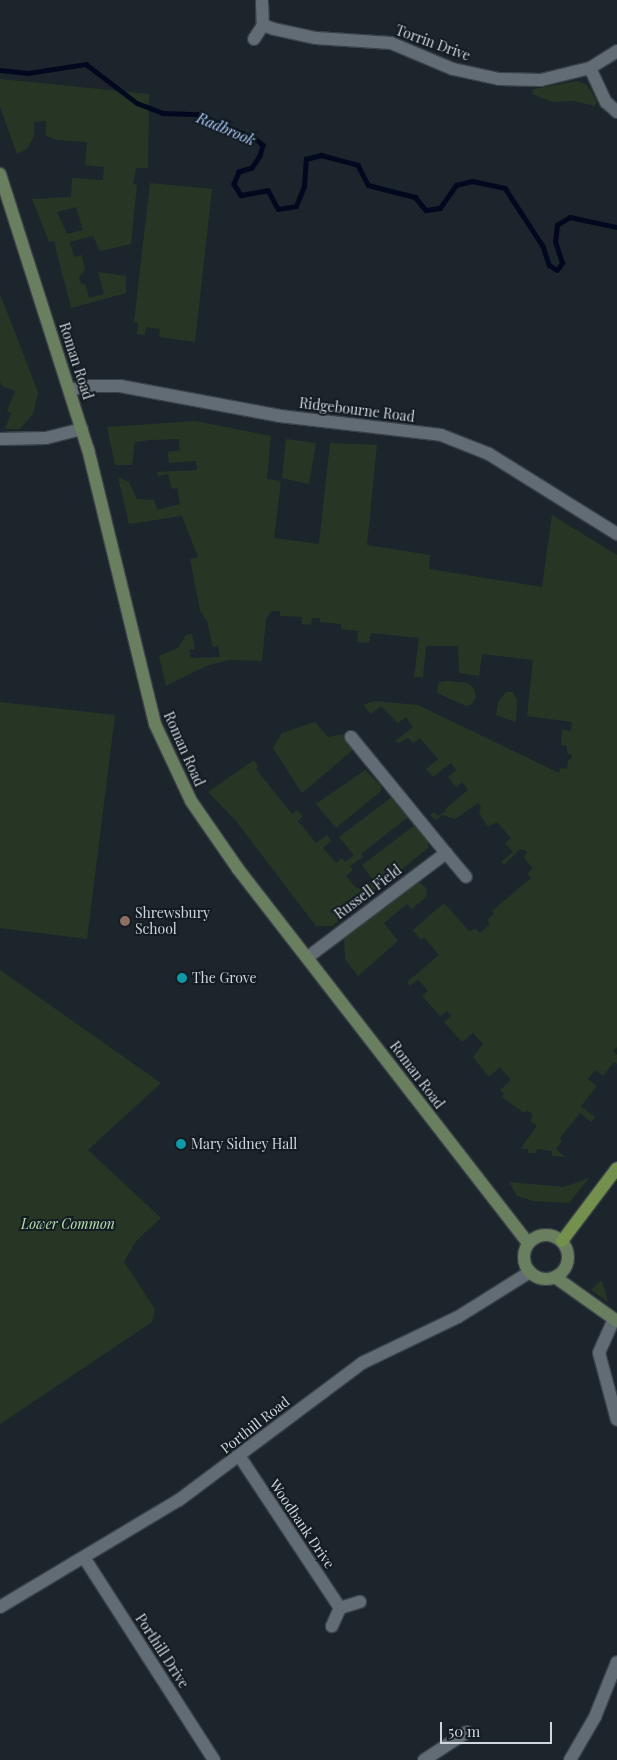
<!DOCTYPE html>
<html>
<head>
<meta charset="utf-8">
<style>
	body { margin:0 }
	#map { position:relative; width:617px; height:1760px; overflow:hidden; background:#1c252c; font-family:"Playfair Display",serif }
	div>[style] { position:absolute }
	.green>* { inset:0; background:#273624 }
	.stream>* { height:4.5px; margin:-2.25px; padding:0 2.25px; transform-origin:2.25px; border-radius:2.25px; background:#02091e }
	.roads { filter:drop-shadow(1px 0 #3b4248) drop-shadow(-1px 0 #3b4248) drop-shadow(0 1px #3b4248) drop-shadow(0 -1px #3b4248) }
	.minor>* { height:12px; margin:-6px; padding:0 6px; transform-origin:6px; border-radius:6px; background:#626c75 }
	.tertiary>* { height:12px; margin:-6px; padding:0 6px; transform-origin:6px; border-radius:6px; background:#626c75 }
	.secondary>* { height:12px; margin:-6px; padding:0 6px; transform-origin:6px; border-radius:6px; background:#6a7e60 }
	.secondary>.ring { margin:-6px; padding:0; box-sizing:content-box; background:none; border:12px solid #6a7e60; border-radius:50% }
	.primary>* { height:12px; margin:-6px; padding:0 6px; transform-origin:6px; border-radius:6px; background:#73904c }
	.dots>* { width:14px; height:14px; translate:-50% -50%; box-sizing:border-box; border:2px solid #131c22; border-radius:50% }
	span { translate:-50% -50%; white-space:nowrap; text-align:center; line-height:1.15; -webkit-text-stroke:4px #131c22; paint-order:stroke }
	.street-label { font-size:14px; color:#d0d6db }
	.poi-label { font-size:14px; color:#d0d6db }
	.left { translate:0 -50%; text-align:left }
	.park-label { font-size:14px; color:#b8e0af; font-style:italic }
	.water-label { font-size:15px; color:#adc9fc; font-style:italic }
	.scale { position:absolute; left:440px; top:1722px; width:112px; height:22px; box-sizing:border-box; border:2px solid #d0d6db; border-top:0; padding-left:6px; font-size:15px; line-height:18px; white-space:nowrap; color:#d0d6db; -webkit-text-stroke:4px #131c22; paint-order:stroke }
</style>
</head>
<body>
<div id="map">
	<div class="green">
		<div style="clip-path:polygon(evenodd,0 79px,149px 94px,148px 168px,136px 168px,133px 184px,137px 185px,131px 244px,100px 251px,93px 236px,70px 242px,74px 257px,82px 255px,85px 270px,79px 277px,81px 284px,85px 284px,89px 298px,104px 294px,98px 272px,126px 276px,126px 293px,71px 308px,54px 241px,49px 242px,32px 199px,71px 197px,72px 178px,103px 180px,104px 167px,85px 165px,87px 142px,57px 140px,46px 136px,46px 121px,34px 122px,34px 136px,27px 149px,17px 154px,0 107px,0 79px,76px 207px,83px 230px,67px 234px,57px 212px,76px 207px)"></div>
		<div style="clip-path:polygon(577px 81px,587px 85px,597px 102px,594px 106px,574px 101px,553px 102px,532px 94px,534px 89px)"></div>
		<div style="clip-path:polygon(150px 183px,212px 189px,195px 342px,159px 337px,160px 329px,146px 327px,145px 335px,137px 334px,138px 323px,134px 322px)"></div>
		<div style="clip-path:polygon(0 294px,38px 392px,33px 414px,20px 429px,5px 429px,11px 413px,7px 411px,15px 391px,2px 386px,0 381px)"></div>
		<div style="clip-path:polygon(195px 421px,271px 436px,267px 479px,281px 481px,274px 538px,319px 544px,330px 443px,377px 445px,367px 545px,430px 555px,429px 569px,542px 587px,552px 515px,617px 555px,617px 1047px,613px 1051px,617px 1055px,617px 1064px,614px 1062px,603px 1076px,595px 1070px,588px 1079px,597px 1086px,581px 1106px,595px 1117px,591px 1122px,580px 1113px,560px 1138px,562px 1141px,556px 1149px,565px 1157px,552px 1156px,552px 1151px,537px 1149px,536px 1153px,528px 1153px,528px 1149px,521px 1148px,537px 1126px,530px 1121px,533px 1115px,527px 1110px,524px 1113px,502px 1097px,504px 1094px,500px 1090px,511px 1080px,500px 1067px,489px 1077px,473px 1057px,483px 1044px,473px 1033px,462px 1042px,444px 1022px,451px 1016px,447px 1011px,440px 1016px,422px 996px,428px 991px,418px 979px,410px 986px,407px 982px,439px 955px,424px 937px,421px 940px,413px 930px,444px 903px,469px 931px,476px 929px,480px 933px,490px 924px,487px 920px,494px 914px,492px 911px,531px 878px,527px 874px,533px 868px,524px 858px,527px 851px,520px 849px,504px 865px,501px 862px,513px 852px,505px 843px,511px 838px,497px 822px,488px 827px,479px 813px,481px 807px,478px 803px,455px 819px,443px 815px,436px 820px,430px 815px,434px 812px,438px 816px,446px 811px,445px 809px,468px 790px,462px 782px,456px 787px,448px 777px,456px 770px,451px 763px,433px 777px,426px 769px,438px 759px,420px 738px,413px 743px,408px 738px,399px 743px,395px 741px,413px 727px,406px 717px,398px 723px,381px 706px,371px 714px,363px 705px,374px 701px,418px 705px,559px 773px,560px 768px,567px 769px,568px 761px,571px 759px,572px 755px,567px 753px,567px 746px,561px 745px,562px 730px,571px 731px,572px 722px,527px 716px,533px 660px,482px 654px,479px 676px,459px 673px,458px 646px,426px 646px,423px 677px,414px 677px,419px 638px,371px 633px,369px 643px,357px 642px,358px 631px,341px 629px,341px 624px,320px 622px,320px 618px,312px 618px,311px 625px,302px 624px,302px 617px,280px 616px,280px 611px,272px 611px,266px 619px,262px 661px,229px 660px,206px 666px,166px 686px,159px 656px,178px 648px,186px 635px,192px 634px,195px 649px,189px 650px,191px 658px,220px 657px,218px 646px,213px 647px,207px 621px,200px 611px,190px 559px,198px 557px,182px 516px,129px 524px,118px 477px,129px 482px,137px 499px,154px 500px,157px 510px,180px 504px,177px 488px,172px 489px,168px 474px,158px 476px,157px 472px,197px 470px,196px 461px,169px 463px,168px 452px,180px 450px,179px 439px,151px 440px,135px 442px,132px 465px,115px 465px,107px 427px)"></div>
		<div style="clip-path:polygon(286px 439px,316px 443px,309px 484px,282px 478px)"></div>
		<div style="clip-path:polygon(447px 681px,467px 683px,474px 688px,476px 697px,472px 704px,466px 706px,437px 693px,439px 682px)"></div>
		<div style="clip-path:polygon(506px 692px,513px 692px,517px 700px,516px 722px,496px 715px,498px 702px)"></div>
		<div style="clip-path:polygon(0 702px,115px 715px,87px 939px,0 928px)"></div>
		<div style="clip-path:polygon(315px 722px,328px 737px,343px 734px,354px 749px,302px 793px,273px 748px,282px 733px)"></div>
		<div style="clip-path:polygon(254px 760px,258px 767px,256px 769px,292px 814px,297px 810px,303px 816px,298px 821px,316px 843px,327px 835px,331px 841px,323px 848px,336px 863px,342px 858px,345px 862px,354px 855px,339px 837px,392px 797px,408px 817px,361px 854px,363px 857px,350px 866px,353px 870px,346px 876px,356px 888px,363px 888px,373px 880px,362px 865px,415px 825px,428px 841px,428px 848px,332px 926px,316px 926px,236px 821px,208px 792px)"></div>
		<div style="clip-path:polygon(365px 770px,381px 786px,381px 791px,336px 828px,316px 804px)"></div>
		<div style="clip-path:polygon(417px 880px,427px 889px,426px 897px,412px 909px,407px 904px,384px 923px,398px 941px,358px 976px,345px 959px,344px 938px)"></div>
		<div style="clip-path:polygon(0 970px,161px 1083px,88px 1150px,161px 1218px,136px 1241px,124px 1262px,155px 1309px,152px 1322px,0 1424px)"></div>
		<div style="clip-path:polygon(589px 1178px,569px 1203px,533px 1201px,517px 1196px,509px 1182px,564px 1187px)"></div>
		<div style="clip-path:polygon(600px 1281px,602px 1281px,608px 1302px,591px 1290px)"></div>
	</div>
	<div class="stream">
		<div style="left:0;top:70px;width:28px;rotate:6deg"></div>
		<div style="left:28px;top:73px;width:59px;rotate:-8.8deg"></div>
		<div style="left:86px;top:64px;width:64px;rotate:37.4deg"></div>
		<div style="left:137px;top:103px;width:28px;rotate:21deg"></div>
		<div style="left:163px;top:113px;width:35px;rotate:2deg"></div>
		<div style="left:198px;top:114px;width:63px;rotate:23.3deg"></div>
		<div style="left:256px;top:139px;width:9px;rotate:41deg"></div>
		<div style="left:263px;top:145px;width:11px;rotate:105deg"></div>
		<div style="left:260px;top:156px;width:14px;rotate:124deg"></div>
		<div style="left:252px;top:168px;width:14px;rotate:163deg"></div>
		<div style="left:239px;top:172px;width:13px;rotate:113deg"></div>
		<div style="left:234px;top:184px;width:13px;rotate:58deg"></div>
		<div style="left:241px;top:195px;width:27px;rotate:-10deg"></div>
		<div style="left:268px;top:190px;width:21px;rotate:62deg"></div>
		<div style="left:278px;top:209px;width:18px;rotate:-9deg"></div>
		<div style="left:296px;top:206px;width:22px;rotate:-68deg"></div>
		<div style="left:304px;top:186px;width:27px;rotate:-86deg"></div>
		<div style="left:306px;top:159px;width:16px;rotate:-15deg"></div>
		<div style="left:321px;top:155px;width:38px;rotate:15deg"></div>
		<div style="left:358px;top:165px;width:22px;rotate:63deg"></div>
		<div style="left:368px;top:185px;width:49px;rotate:14.3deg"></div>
		<div style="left:415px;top:197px;width:17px;rotate:50deg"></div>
		<div style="left:426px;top:210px;width:14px;rotate:-8deg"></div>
		<div style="left:440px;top:208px;width:28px;rotate:-55deg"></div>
		<div style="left:456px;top:185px;width:16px;rotate:-14deg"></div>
		<div style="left:472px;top:181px;width:34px;rotate:12deg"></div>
		<div style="left:505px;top:188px;width:69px;rotate:56.8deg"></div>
		<div style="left:543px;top:246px;width:20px;rotate:72deg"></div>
		<div style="left:549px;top:265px;width:9px;rotate:32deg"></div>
		<div style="left:557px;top:270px;width:9px;rotate:-54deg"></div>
		<div style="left:562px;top:263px;width:22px;rotate:-108deg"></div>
		<div style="left:555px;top:242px;width:17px;rotate:-83deg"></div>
		<div style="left:557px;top:225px;width:15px;rotate:-32deg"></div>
		<div style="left:570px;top:217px;width:48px;rotate:12deg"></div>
	</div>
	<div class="roads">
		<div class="minor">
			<div style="left:262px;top:2px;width:23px;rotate:88deg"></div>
			<div style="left:263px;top:25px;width:12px;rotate:20deg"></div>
			<div style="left:274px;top:29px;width:43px;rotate:12.1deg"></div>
			<div style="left:316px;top:38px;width:75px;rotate:3.8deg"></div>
			<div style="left:391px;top:43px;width:67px;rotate:22.8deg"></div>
			<div style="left:453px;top:69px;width:47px;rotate:12.3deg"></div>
			<div style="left:499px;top:79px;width:42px;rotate:1.4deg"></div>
			<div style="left:541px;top:80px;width:50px;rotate:-13.8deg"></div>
			<div style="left:590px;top:68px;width:32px;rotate:-32deg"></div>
			<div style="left:254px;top:39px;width:17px;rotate:-57deg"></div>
			<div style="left:590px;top:68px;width:38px;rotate:65deg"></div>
			<div style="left:606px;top:102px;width:15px;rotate:42deg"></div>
			<div style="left:70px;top:390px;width:18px;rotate:-13deg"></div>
			<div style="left:88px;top:386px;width:32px"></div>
			<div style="left:120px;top:386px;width:163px;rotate:10.6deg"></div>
			<div style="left:280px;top:416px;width:162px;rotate:6.7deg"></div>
			<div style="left:441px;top:435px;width:52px;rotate:21.6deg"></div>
			<div style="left:489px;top:454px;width:151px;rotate:32deg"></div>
			<div style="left:0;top:439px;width:46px;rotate:-1.2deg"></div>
			<div style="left:46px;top:438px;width:37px;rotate:-14deg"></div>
			<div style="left:446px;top:853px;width:31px;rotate:50deg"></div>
			<div style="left:308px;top:957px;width:173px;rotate:-37deg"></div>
			<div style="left:446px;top:853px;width:150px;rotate:-129.3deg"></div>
			<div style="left:614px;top:1319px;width:37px;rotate:114deg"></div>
			<div style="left:599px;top:1353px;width:69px;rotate:75deg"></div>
			<div style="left:240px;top:1457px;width:181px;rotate:56.5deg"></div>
			<div style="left:340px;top:1608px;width:20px;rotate:114deg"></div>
			<div style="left:85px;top:1559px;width:239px;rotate:57.3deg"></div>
			<div style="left:340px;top:1608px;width:21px;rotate:-17deg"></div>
			<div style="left:424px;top:1760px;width:51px;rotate:-33.1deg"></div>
			<div style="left:570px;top:1760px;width:50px;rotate:-59.8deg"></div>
			<div style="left:595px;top:1717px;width:59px;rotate:-68.2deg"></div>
		</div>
		<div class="tertiary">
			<div style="left:0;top:1607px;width:209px;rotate:-30.9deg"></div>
			<div style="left:179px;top:1500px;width:229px;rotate:-36.8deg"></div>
			<div style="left:362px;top:1363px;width:106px;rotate:-25.6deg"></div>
			<div style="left:458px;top:1317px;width:85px;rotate:-32deg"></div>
		</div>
		<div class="secondary">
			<div style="left:0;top:174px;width:289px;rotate:72.3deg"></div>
			<div style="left:88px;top:449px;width:283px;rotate:76.3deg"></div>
			<div style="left:155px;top:724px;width:85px;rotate:64.9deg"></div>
			<div style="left:191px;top:801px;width:83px;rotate:55.3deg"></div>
			<div style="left:238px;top:869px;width:473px;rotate:52.2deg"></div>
			<div class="ring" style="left:524px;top:1235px;width:32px;height:32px"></div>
			<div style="left:555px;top:1277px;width:76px;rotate:35.4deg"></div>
		</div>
		<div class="primary">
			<div style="left:562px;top:1241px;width:91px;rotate:-53deg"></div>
		</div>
	</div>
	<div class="dots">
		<div style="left:125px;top:921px;background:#8d6e63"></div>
		<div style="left:182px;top:978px;background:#0f9aa8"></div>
		<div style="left:181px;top:1144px;background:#0f9aa8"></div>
	</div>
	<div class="street-label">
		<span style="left:433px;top:43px;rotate:20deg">Torrin Drive</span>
		<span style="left:76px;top:361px;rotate:72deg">Roman Road</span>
		<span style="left:357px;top:410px;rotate:7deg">Ridgebourne Road</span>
		<span style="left:184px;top:749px;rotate:66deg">Roman Road</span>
		<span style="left:368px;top:892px;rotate:-37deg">Russell Field</span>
		<span style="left:417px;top:1075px;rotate:53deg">Roman Road</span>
		<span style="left:255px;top:1425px;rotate:-38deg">Porthill Road</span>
		<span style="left:302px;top:1524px;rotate:56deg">Woodbank Drive</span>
		<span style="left:162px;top:1651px;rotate:57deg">Porthill Drive</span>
	</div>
	<div class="poi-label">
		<span class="left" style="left:135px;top:921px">Shrewsbury<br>School</span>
		<span class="left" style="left:192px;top:978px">The Grove</span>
		<span class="left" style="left:191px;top:1144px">Mary Sidney Hall</span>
	</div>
	<div class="park-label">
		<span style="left:68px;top:1224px">Lower Common</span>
	</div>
	<div class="water-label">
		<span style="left:226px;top:129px;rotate:23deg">Radbrook</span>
	</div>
	<div class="scale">50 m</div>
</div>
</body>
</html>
